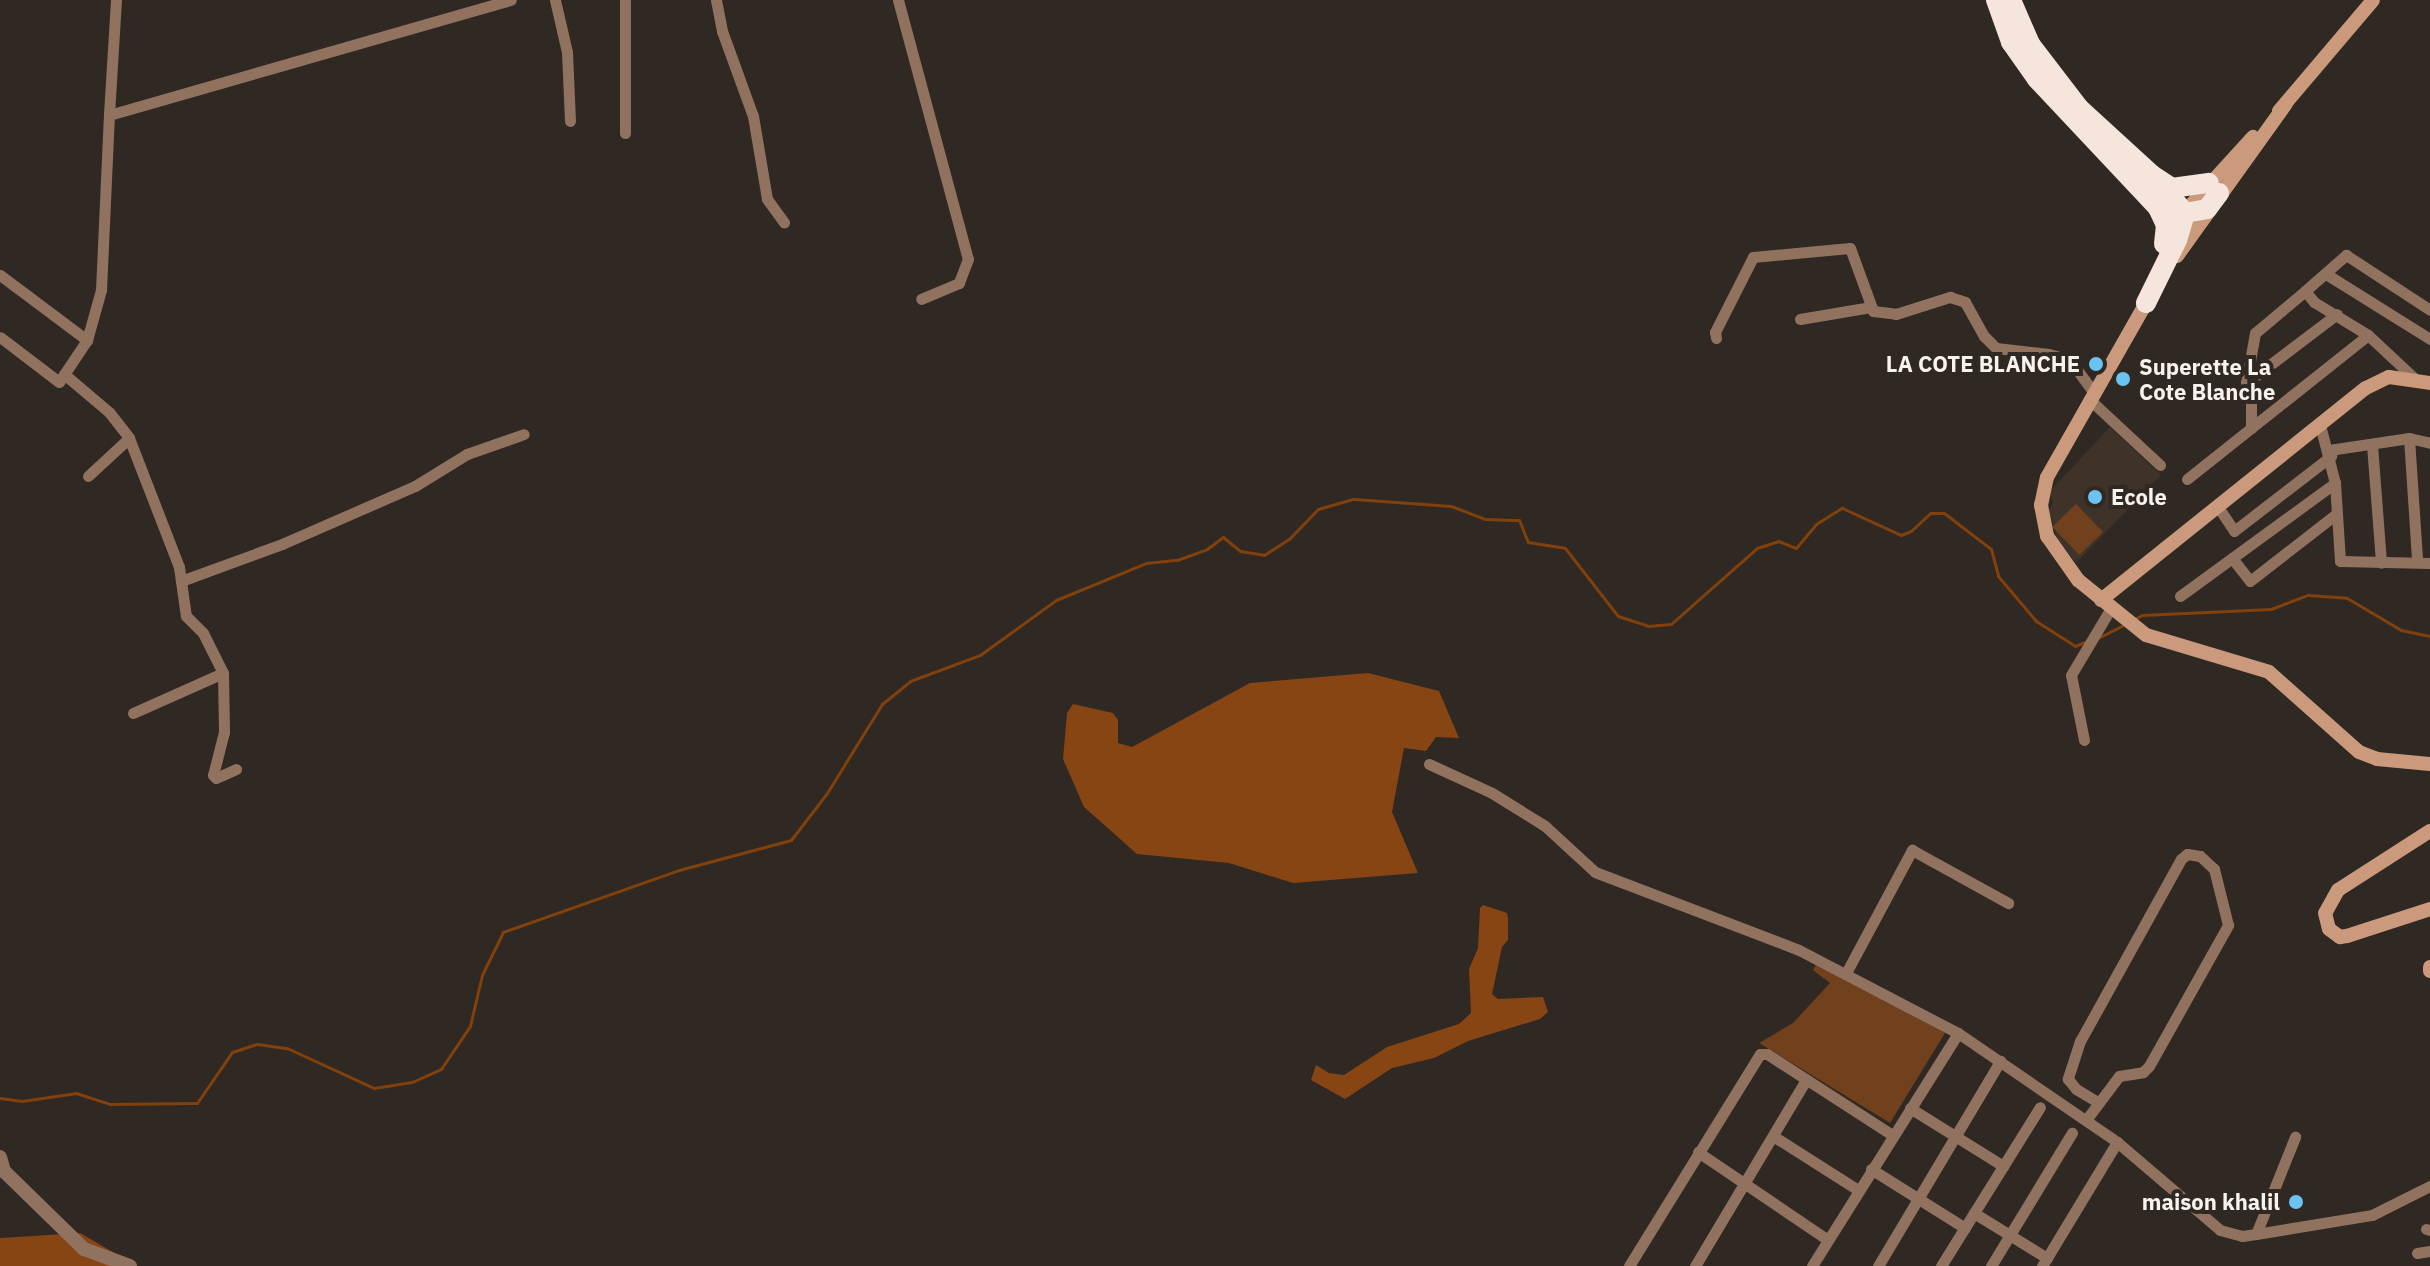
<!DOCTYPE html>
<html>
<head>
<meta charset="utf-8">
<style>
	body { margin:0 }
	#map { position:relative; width:2430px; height:1266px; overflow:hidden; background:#302823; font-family:"IBM Plex Sans",sans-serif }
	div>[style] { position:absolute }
	.built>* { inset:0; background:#3f3229 }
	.green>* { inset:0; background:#71401d; transform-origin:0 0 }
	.forest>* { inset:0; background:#864513 }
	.stream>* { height:3px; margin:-1.5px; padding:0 1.5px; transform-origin:1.5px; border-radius:1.5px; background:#81410c }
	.minor>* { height:11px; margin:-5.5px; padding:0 5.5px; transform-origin:5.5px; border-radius:5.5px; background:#91725f }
	.tertiary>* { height:14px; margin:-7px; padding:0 7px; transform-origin:7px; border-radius:7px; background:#91725f }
	.secondary>* { height:14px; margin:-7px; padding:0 7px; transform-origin:7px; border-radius:7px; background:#cb9a7c }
	.motorway>* { height:20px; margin:-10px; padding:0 10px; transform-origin:10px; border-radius:10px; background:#f5e5dc }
	.dots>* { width:22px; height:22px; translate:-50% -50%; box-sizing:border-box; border:4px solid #302823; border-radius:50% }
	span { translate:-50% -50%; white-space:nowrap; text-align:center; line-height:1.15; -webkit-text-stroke:8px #302823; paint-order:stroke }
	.poi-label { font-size:22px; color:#f8f3ef; font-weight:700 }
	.right { translate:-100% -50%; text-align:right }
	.left { translate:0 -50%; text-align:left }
</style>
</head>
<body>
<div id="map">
	<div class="built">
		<div style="clip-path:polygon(2110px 427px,2161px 475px,2076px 563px,2058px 541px,2049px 511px,2053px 503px,2050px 491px)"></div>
	</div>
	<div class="green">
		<div style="left:2076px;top:504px;width:39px;height:33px;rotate:46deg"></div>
		<div style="clip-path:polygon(1817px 963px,1945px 1033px,1890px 1123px,1759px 1043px,1793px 1023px,1830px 983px,1813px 970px)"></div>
	</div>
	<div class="forest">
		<div style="clip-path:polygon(1368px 673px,1439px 691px,1459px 738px,1436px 737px,1426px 751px,1404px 748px,1392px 812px,1418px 873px,1293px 883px,1229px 863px,1137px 854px,1084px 807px,1063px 759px,1067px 713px,1073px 704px,1113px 713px,1118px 720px,1118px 743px,1132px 747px,1250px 683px)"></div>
		<div style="clip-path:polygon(1483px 905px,1507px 913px,1508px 918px,1508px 940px,1502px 947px,1492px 994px,1498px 999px,1543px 997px,1548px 1012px,1540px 1019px,1468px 1041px,1434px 1058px,1392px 1068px,1345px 1099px,1311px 1080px,1316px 1065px,1329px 1073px,1344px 1075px,1387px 1047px,1459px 1024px,1471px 1013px,1469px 969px,1478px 948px,1480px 908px)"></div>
		<div style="clip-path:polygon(80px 1233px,137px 1266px,0 1266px,0 1238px)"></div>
	</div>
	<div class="stream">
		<div style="left:2135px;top:619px;width:8px;rotate:-30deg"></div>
		<div style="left:2142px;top:615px;width:129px;rotate:-2.7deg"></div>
		<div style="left:2271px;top:609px;width:40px;rotate:-21deg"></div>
		<div style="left:2308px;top:595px;width:39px;rotate:4deg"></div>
		<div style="left:2347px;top:598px;width:63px;rotate:30.7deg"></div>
		<div style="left:2401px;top:630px;width:30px;rotate:12deg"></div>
		<div style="left:2100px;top:637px;width:28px;rotate:-27deg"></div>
		<div style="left:0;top:1098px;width:22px;rotate:8deg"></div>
		<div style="left:22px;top:1101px;width:55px;rotate:-8.4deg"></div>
		<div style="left:76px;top:1093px;width:36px;rotate:18deg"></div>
		<div style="left:110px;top:1104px;width:87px;rotate:-0.7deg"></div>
		<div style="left:197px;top:1103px;width:62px;rotate:-55.5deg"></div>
		<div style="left:232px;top:1052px;width:26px;rotate:-18deg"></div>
		<div style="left:257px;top:1044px;width:30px;rotate:8deg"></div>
		<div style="left:287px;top:1048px;width:96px;rotate:24.7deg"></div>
		<div style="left:374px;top:1088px;width:38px;rotate:-9deg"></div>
		<div style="left:412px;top:1082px;width:32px;rotate:-24deg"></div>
		<div style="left:441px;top:1069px;width:52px;rotate:-56deg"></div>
		<div style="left:470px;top:1026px;width:52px;rotate:-76.8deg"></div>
		<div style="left:482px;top:975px;width:48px;rotate:-64deg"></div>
		<div style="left:503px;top:932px;width:187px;rotate:-19.4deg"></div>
		<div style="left:679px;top:870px;width:116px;rotate:-15deg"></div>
		<div style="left:791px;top:840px;width:59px;rotate:-52.5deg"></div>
		<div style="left:827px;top:793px;width:105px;rotate:-58.3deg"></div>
		<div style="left:882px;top:704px;width:36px;rotate:-39deg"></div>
		<div style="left:910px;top:681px;width:75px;rotate:-20.4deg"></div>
		<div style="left:980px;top:655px;width:94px;rotate:-35.9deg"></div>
		<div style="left:1056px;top:600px;width:97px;rotate:-22.3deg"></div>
		<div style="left:1146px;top:563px;width:31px;rotate:-6deg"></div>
		<div style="left:1177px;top:560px;width:32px;rotate:-20deg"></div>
		<div style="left:1207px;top:549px;width:20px;rotate:-37deg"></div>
		<div style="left:1223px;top:537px;width:22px;rotate:39deg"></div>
		<div style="left:1240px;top:551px;width:24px;rotate:9deg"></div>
		<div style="left:1264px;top:555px;width:30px;rotate:-33deg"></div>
		<div style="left:1289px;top:539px;width:42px;rotate:-46deg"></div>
		<div style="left:1318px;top:509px;width:37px;rotate:-16deg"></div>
		<div style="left:1354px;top:499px;width:97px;rotate:4.1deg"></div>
		<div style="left:1451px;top:506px;width:36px;rotate:21deg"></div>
		<div style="left:1485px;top:519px;width:34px;rotate:2deg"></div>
		<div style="left:1519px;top:520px;width:24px;rotate:68deg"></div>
		<div style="left:1528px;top:542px;width:37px;rotate:9deg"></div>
		<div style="left:1565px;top:548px;width:86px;rotate:52.1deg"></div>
		<div style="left:1618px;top:616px;width:32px;rotate:18deg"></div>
		<div style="left:1648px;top:626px;width:23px;rotate:-5deg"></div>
		<div style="left:1671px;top:624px;width:115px;rotate:-41.5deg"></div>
		<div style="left:1757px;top:548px;width:22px;rotate:-18deg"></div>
		<div style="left:1778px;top:541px;width:19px;rotate:21deg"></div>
		<div style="left:1796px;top:548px;width:31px;rotate:-50deg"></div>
		<div style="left:1816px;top:524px;width:31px;rotate:-32deg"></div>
		<div style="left:1842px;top:508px;width:65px;rotate:24.6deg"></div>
		<div style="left:1901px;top:535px;width:11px;rotate:-22deg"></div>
		<div style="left:1911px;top:531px;width:26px;rotate:-43deg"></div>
		<div style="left:1930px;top:513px;width:14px"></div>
		<div style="left:1944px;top:513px;width:59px;rotate:37.5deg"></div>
		<div style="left:1991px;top:549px;width:28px;rotate:75deg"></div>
		<div style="left:1998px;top:576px;width:59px;rotate:49.8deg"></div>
		<div style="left:2036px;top:621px;width:46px;rotate:32.7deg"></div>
		<div style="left:2075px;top:646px;width:11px;rotate:-22deg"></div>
	</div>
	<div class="minor">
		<div style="left:116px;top:0;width:115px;rotate:93.5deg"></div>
		<div style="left:109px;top:115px;width:418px;rotate:-16deg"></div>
		<div style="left:555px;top:0;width:53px;rotate:77deg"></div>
		<div style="left:567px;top:52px;width:69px;rotate:87.5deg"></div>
		<div style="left:716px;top:0;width:32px;rotate:79deg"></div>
		<div style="left:722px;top:31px;width:90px;rotate:70deg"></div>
		<div style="left:753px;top:116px;width:84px;rotate:80.4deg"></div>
		<div style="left:767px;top:199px;width:29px;rotate:54deg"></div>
		<div style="left:898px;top:0;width:268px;rotate:74.9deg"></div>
		<div style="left:968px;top:259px;width:26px;rotate:111deg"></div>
		<div style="left:959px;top:283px;width:41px;rotate:157.2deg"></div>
		<div style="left:625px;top:133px;width:133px;rotate:-90deg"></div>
		<div style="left:2326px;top:274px;width:123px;rotate:32deg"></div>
		<div style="left:0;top:275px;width:109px;rotate:36.8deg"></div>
		<div style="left:87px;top:340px;width:50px;rotate:123.7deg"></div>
		<div style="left:59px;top:382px;width:74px;rotate:-142.7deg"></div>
		<div style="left:1800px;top:319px;width:72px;rotate:-9.6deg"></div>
		<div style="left:1716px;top:338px;width:6px;rotate:-99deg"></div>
		<div style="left:1715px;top:332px;width:84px;rotate:-63.1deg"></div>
		<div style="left:1753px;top:257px;width:97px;rotate:-5.3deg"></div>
		<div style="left:1850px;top:248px;width:67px;rotate:69.9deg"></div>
		<div style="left:1873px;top:311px;width:23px;rotate:7deg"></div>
		<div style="left:1896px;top:314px;width:57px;rotate:-17.5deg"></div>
		<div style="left:1950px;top:297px;width:16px;rotate:18deg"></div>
		<div style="left:1965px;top:302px;width:39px;rotate:61deg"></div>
		<div style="left:1984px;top:336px;width:17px;rotate:45deg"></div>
		<div style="left:1996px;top:348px;width:53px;rotate:6.5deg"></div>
		<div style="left:2049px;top:354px;width:22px;rotate:16deg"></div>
		<div style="left:2070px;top:360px;width:39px;rotate:54deg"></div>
		<div style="left:87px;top:340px;width:52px;rotate:-74.4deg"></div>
		<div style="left:101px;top:290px;width:175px;rotate:-87.4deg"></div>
		<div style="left:64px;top:374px;width:59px;rotate:40.2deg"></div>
		<div style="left:109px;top:412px;width:33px;rotate:52deg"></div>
		<div style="left:129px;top:438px;width:138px;rotate:68.8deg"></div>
		<div style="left:179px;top:567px;width:14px;rotate:82deg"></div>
		<div style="left:181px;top:581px;width:108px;rotate:-20.1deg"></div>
		<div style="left:282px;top:544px;width:145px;rotate:-23.6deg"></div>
		<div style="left:415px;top:486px;width:61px;rotate:-31.6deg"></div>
		<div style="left:467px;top:454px;width:60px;rotate:-19.3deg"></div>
		<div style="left:2414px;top:378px;width:63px;rotate:-136.9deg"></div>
		<div style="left:2368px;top:335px;width:63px;rotate:-148.6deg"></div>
		<div style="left:2314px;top:302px;width:14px;rotate:-129deg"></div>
		<div style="left:2305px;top:291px;width:55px;rotate:-41.3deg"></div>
		<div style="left:2346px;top:255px;width:100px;rotate:33.2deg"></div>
		<div style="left:2246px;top:383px;width:114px;rotate:-37.2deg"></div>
		<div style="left:2089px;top:399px;width:97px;rotate:42.9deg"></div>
		<div style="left:2320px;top:425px;width:60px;rotate:75.5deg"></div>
		<div style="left:2335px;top:483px;width:78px;rotate:86.3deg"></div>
		<div style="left:2340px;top:561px;width:90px;rotate:1.3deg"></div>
		<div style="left:2251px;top:428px;width:29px;rotate:-90deg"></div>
		<div style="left:2251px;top:399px;width:17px;rotate:-107deg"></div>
		<div style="left:2246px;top:383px;width:51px;rotate:-79.8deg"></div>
		<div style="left:2255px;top:333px;width:65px;rotate:-40deg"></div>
		<div style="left:2409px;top:438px;width:122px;rotate:86.2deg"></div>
		<div style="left:2372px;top:445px;width:118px;rotate:85.6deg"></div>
		<div style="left:2329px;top:450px;width:81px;rotate:-8.5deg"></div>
		<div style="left:2409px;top:438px;width:22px;rotate:13deg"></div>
		<div style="left:88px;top:476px;width:56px;rotate:-42.8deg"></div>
		<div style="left:2187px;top:479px;width:231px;rotate:-38.5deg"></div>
		<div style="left:2218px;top:507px;width:29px;rotate:56deg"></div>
		<div style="left:2234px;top:531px;width:123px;rotate:-37.7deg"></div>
		<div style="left:2232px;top:558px;width:29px;rotate:52deg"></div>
		<div style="left:2250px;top:581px;width:109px;rotate:-37.9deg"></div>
		<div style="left:181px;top:581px;width:35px;rotate:82deg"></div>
		<div style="left:186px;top:616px;width:24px;rotate:45deg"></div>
		<div style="left:203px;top:633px;width:45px;rotate:63.4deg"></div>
		<div style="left:223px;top:673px;width:59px;rotate:89deg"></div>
		<div style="left:224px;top:732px;width:44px;rotate:104.3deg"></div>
		<div style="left:213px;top:775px;width:4px;rotate:45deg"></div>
		<div style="left:216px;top:778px;width:22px;rotate:-24deg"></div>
		<div style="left:2180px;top:596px;width:192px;rotate:-36.1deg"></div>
		<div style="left:133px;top:713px;width:98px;rotate:-24deg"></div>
		<div style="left:2084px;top:740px;width:66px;rotate:-101.3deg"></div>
		<div style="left:2071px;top:675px;width:78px;rotate:-59.2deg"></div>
		<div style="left:1429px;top:764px;width:69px;rotate:24.7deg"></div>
		<div style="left:1492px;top:793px;width:62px;rotate:31.9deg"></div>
		<div style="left:1545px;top:826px;width:68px;rotate:42.6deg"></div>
		<div style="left:1595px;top:872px;width:218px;rotate:20.9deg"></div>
		<div style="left:1799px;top:950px;width:179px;rotate:27.6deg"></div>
		<div style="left:1958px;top:1033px;width:193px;rotate:34.4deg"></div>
		<div style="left:2117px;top:1142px;width:135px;rotate:40.5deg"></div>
		<div style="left:2220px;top:1230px;width:23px;rotate:15deg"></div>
		<div style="left:2242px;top:1236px;width:14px;rotate:-8deg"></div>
		<div style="left:2256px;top:1234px;width:118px;rotate:-9.3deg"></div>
		<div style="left:2372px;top:1215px;width:65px;rotate:-26.6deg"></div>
		<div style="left:1846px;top:973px;width:140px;rotate:-61.8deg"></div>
		<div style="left:1912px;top:850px;width:110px;rotate:28.9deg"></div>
		<div style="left:1910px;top:1108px;width:110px;rotate:31.9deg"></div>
		<div style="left:2086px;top:1120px;width:55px;rotate:-53.1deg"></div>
		<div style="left:2119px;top:1076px;width:24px;rotate:-9deg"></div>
		<div style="left:2143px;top:1072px;width:8px;rotate:-45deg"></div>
		<div style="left:2149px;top:1066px;width:162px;rotate:-60.7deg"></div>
		<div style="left:2228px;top:925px;width:58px;rotate:-104deg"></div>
		<div style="left:2214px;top:869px;width:19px;rotate:-137deg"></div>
		<div style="left:2200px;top:856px;width:13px;rotate:-171deg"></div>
		<div style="left:2187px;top:854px;width:8px;rotate:140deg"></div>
		<div style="left:2181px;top:859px;width:208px;rotate:119deg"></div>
		<div style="left:2080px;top:1041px;width:40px;rotate:108deg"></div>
		<div style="left:2068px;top:1079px;width:13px;rotate:51deg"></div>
		<div style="left:2076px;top:1089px;width:26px;rotate:31deg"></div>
		<div style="left:1773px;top:1136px;width:101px;rotate:32.4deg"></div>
		<div style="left:1698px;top:1152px;width:157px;rotate:34.1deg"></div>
		<div style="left:1871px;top:1169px;width:111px;rotate:32.1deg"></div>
		<div style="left:1974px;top:1213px;width:86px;rotate:31.7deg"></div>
		<div style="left:2426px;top:1229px;width:4px;rotate:14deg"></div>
		<div style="left:2256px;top:1234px;width:105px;rotate:-68.1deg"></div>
		<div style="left:2417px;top:1253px;width:13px;rotate:-9deg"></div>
		<div style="left:1629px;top:1266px;width:249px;rotate:-58.3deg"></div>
		<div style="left:1760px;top:1054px;width:7px"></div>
		<div style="left:1767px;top:1054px;width:149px;rotate:32.9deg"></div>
		<div style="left:1695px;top:1266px;width:217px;rotate:-59.2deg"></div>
		<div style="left:1812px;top:1266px;width:275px;rotate:-57.9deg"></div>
		<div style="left:1878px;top:1266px;width:239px;rotate:-59.2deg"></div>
		<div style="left:1941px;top:1266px;width:187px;rotate:-58.1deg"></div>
		<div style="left:1991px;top:1266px;width:156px;rotate:-58.7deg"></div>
		<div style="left:2042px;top:1266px;width:145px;rotate:-58.8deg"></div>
	</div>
	<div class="tertiary">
		<div style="left:0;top:1157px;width:15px;rotate:74deg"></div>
		<div style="left:4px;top:1171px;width:112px;rotate:44.3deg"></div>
		<div style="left:84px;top:1249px;width:49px;rotate:20.3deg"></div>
	</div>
	<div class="secondary">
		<div style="left:2279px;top:111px;width:145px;rotate:-49.7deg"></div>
		<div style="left:2181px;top:216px;width:107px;rotate:-47.7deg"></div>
		<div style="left:2177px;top:256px;width:187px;rotate:-54.4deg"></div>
		<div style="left:2150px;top:296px;width:208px;rotate:119.6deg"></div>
		<div style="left:2047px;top:477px;width:29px;rotate:102deg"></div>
		<div style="left:2041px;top:505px;width:32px;rotate:79deg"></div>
		<div style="left:2047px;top:536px;width:54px;rotate:54.8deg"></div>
		<div style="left:2078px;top:580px;width:87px;rotate:39deg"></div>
		<div style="left:2146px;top:635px;width:128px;rotate:16.7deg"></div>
		<div style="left:2269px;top:672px;width:120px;rotate:41.6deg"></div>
		<div style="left:2359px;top:752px;width:19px;rotate:21deg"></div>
		<div style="left:2377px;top:759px;width:53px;rotate:5.4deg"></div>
		<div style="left:2101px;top:600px;width:339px;rotate:-38.7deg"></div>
		<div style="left:2366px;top:388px;width:25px;rotate:-26deg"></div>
		<div style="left:2389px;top:377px;width:41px;rotate:8.3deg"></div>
		<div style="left:2430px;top:831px;width:109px;rotate:147.3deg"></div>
		<div style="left:2338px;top:890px;width:26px;rotate:119deg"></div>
		<div style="left:2325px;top:913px;width:16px;rotate:76deg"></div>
		<div style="left:2329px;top:929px;width:14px;rotate:36deg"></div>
		<div style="left:2340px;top:937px;width:7px;rotate:-8deg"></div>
		<div style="left:2347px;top:936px;width:87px;rotate:-18deg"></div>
		<div style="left:2430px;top:967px;width:4px;rotate:90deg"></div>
	</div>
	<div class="motorway">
		<div style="left:1996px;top:0;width:45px;rotate:70.3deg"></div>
		<div style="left:2011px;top:42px;width:45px;rotate:54.9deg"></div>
		<div style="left:2037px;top:79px;width:177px;rotate:46.8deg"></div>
		<div style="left:2158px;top:208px;width:19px;rotate:65deg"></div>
		<div style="left:2166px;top:225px;width:19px;rotate:96deg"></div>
		<div style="left:2011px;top:0;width:48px;rotate:66.6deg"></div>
		<div style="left:2030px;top:44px;width:81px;rotate:52.6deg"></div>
		<div style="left:2079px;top:108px;width:99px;rotate:42.5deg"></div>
		<div style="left:2152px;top:175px;width:24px;rotate:33deg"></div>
		<div style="left:2172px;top:188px;width:37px;rotate:-8deg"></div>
		<div style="left:2173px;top:208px;width:13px;rotate:23deg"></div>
		<div style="left:2185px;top:213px;width:22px;rotate:-10deg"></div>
		<div style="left:2207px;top:209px;width:20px;rotate:-53deg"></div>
		<div style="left:2146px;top:303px;width:70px;rotate:-63.8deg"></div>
		<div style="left:2177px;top:240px;width:28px;rotate:-73deg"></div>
		<div style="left:2185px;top:213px;width:38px;rotate:-130deg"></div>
	</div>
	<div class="dots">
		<div style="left:2096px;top:364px;background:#6ac3f1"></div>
		<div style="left:2123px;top:379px;background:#6ac3f1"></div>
		<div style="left:2095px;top:497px;background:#6ac3f1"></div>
		<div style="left:2296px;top:1202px;background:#6ac3f1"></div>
	</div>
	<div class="poi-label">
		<span class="right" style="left:2080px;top:364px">LA COTE BLANCHE</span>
		<span class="left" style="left:2139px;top:379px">Superette La<br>Cote Blanche</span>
		<span class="left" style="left:2111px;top:497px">Ecole</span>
		<span class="right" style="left:2280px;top:1202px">maison khalil</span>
	</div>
</div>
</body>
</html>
